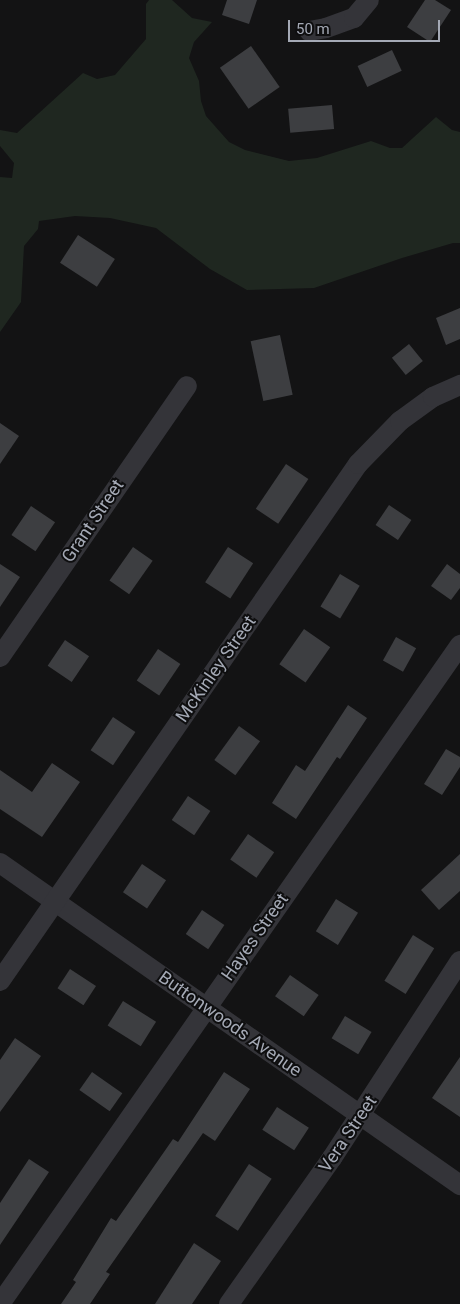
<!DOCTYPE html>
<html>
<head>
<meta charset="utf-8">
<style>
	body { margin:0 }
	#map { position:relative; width:460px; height:1304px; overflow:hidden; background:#131314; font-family:Roboto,sans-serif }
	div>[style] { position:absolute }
	.green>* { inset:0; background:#1f2720 }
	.building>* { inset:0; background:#3d3e41; transform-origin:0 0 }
	.minor>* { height:20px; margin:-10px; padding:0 10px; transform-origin:10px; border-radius:10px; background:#343439 }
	span { translate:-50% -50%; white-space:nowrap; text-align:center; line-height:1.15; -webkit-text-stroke:4px #0e0e0f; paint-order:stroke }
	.street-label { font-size:18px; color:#a4a9b5 }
	.scale { position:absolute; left:288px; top:20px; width:152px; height:22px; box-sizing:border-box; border:2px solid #a4a9b5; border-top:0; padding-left:6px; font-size:15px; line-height:18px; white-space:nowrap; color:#a4a9b5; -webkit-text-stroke:4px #0e0e0f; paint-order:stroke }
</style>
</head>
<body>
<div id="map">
	<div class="green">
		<div style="clip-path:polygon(149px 0,172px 0,192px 18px,212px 22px,194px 42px,189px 58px,199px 81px,201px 101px,206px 116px,229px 142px,245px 150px,289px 161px,317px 158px,371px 141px,390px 148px,402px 148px,436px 117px,452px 130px,460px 132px,460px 243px,453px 243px,402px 258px,314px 288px,247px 290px,210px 269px,156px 228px,110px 218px,75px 216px,39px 221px,38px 229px,24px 246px,21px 302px,0 332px,0 177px,12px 178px,14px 163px,0 146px,0 130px,17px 133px,83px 73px,97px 79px,115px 75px,146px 39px,146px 4px)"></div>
	</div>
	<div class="building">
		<div style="clip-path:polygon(227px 0,257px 0,249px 24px,222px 15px)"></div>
		<div style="clip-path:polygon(425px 0,435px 0,451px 10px,430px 42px,407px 27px)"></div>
		<div style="left:251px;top:46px;width:50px;height:38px;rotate:55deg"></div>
		<div style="left:392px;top:50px;width:23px;height:38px;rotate:65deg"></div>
		<div style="left:332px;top:105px;width:24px;height:44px;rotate:85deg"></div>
		<div style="left:78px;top:235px;width:44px;height:33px;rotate:33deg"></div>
		<div style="clip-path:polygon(460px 308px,460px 339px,446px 345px,436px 318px)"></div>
		<div style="left:280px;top:335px;width:61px;height:30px;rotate:78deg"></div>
		<div style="left:409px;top:344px;width:22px;height:22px;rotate:51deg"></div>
		<div style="clip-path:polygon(0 423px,19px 436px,0 464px)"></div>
		<div style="left:286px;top:464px;width:27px;height:54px;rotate:34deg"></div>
		<div style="left:389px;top:505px;width:27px;height:24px;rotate:34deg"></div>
		<div style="left:31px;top:506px;width:29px;height:35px;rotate:34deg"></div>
		<div style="left:133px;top:547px;width:24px;height:41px;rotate:35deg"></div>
		<div style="left:228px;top:547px;width:30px;height:42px;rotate:33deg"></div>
		<div style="clip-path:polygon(0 564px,20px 577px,0 607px)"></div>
		<div style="clip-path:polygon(447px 564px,460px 574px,460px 588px,451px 600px,431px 586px)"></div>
		<div style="left:340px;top:574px;width:23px;height:38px;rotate:31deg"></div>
		<div style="left:304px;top:629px;width:32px;height:43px;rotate:35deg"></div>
		<div style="left:396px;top:637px;width:23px;height:27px;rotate:29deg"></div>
		<div style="left:65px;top:640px;width:29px;height:31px;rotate:34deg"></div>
		<div style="left:158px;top:649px;width:27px;height:38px;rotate:34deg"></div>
		<div style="clip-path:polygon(348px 705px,367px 718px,340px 759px,337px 757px,296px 819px,272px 803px,296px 765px,305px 771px)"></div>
		<div style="left:113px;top:717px;width:27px;height:40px;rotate:34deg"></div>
		<div style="left:239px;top:726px;width:26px;height:42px;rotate:36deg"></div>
		<div style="clip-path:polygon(446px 749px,460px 757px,460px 767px,442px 795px,424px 784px)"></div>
		<div style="clip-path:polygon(52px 763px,80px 782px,42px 837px,0 809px,0 770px,32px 792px)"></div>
		<div style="left:188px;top:796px;width:27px;height:29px;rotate:34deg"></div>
		<div style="left:248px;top:834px;width:32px;height:31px;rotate:35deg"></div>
		<div style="clip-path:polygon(460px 854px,460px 891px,439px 910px,421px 890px)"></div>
		<div style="left:142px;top:864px;width:29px;height:34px;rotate:34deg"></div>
		<div style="left:336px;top:899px;width:26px;height:38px;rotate:32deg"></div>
		<div style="left:202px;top:910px;width:27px;height:29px;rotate:34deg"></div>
		<div style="left:413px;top:935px;width:25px;height:54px;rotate:32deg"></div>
		<div style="left:70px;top:969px;width:31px;height:23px;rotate:33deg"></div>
		<div style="left:290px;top:975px;width:35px;height:26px;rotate:35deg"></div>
		<div style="left:123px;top:1001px;width:39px;height:29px;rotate:32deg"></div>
		<div style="left:345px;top:1016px;width:31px;height:26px;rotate:31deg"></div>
		<div style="clip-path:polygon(15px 1038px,41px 1056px,0 1112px,0 1060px)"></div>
		<div style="clip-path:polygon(460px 1057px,460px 1117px,432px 1098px)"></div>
		<div style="left:92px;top:1072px;width:37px;height:22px;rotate:35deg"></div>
		<div style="clip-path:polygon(224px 1072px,250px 1089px,215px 1141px,203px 1133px,106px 1272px,110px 1274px,90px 1304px,61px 1304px,76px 1282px,73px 1280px,111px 1218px,116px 1221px,173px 1139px,178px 1142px)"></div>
		<div style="left:277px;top:1107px;width:38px;height:27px;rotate:33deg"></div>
		<div style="clip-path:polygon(29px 1159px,49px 1172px,0 1245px,0 1203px)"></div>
		<div style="left:249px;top:1164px;width:27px;height:62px;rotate:33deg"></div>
		<div style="clip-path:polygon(194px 1243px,221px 1261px,192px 1304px,155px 1304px)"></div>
	</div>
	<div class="minor">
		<div style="left:309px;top:31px;width:17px;rotate:-10deg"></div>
		<div style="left:326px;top:28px;width:30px;rotate:-20deg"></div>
		<div style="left:354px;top:18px;width:23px;rotate:-50deg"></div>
		<div style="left:0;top:657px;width:329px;rotate:-55.4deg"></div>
		<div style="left:0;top:863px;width:562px;rotate:34.99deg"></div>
		<div style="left:0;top:981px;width:629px;rotate:-55.3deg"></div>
		<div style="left:358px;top:464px;width:60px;rotate:-45.7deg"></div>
		<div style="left:400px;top:421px;width:41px;rotate:-36deg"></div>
		<div style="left:433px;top:397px;width:30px;rotate:-24deg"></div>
		<div style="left:0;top:1304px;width:804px;rotate:-55.08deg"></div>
		<div style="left:229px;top:1304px;width:179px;rotate:-54.8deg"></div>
		<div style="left:332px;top:1158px;width:235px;rotate:-57deg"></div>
	</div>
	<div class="street-label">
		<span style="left:93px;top:521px;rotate:-56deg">Grant Street</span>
		<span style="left:216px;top:669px;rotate:-55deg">McKinley Street</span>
		<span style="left:255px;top:937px;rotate:-55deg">Hayes Street</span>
		<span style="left:230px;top:1024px;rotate:35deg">Buttonwoods Avenue</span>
		<span style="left:348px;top:1134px;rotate:-56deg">Vera Street</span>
	</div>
	<div class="scale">50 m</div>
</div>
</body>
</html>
